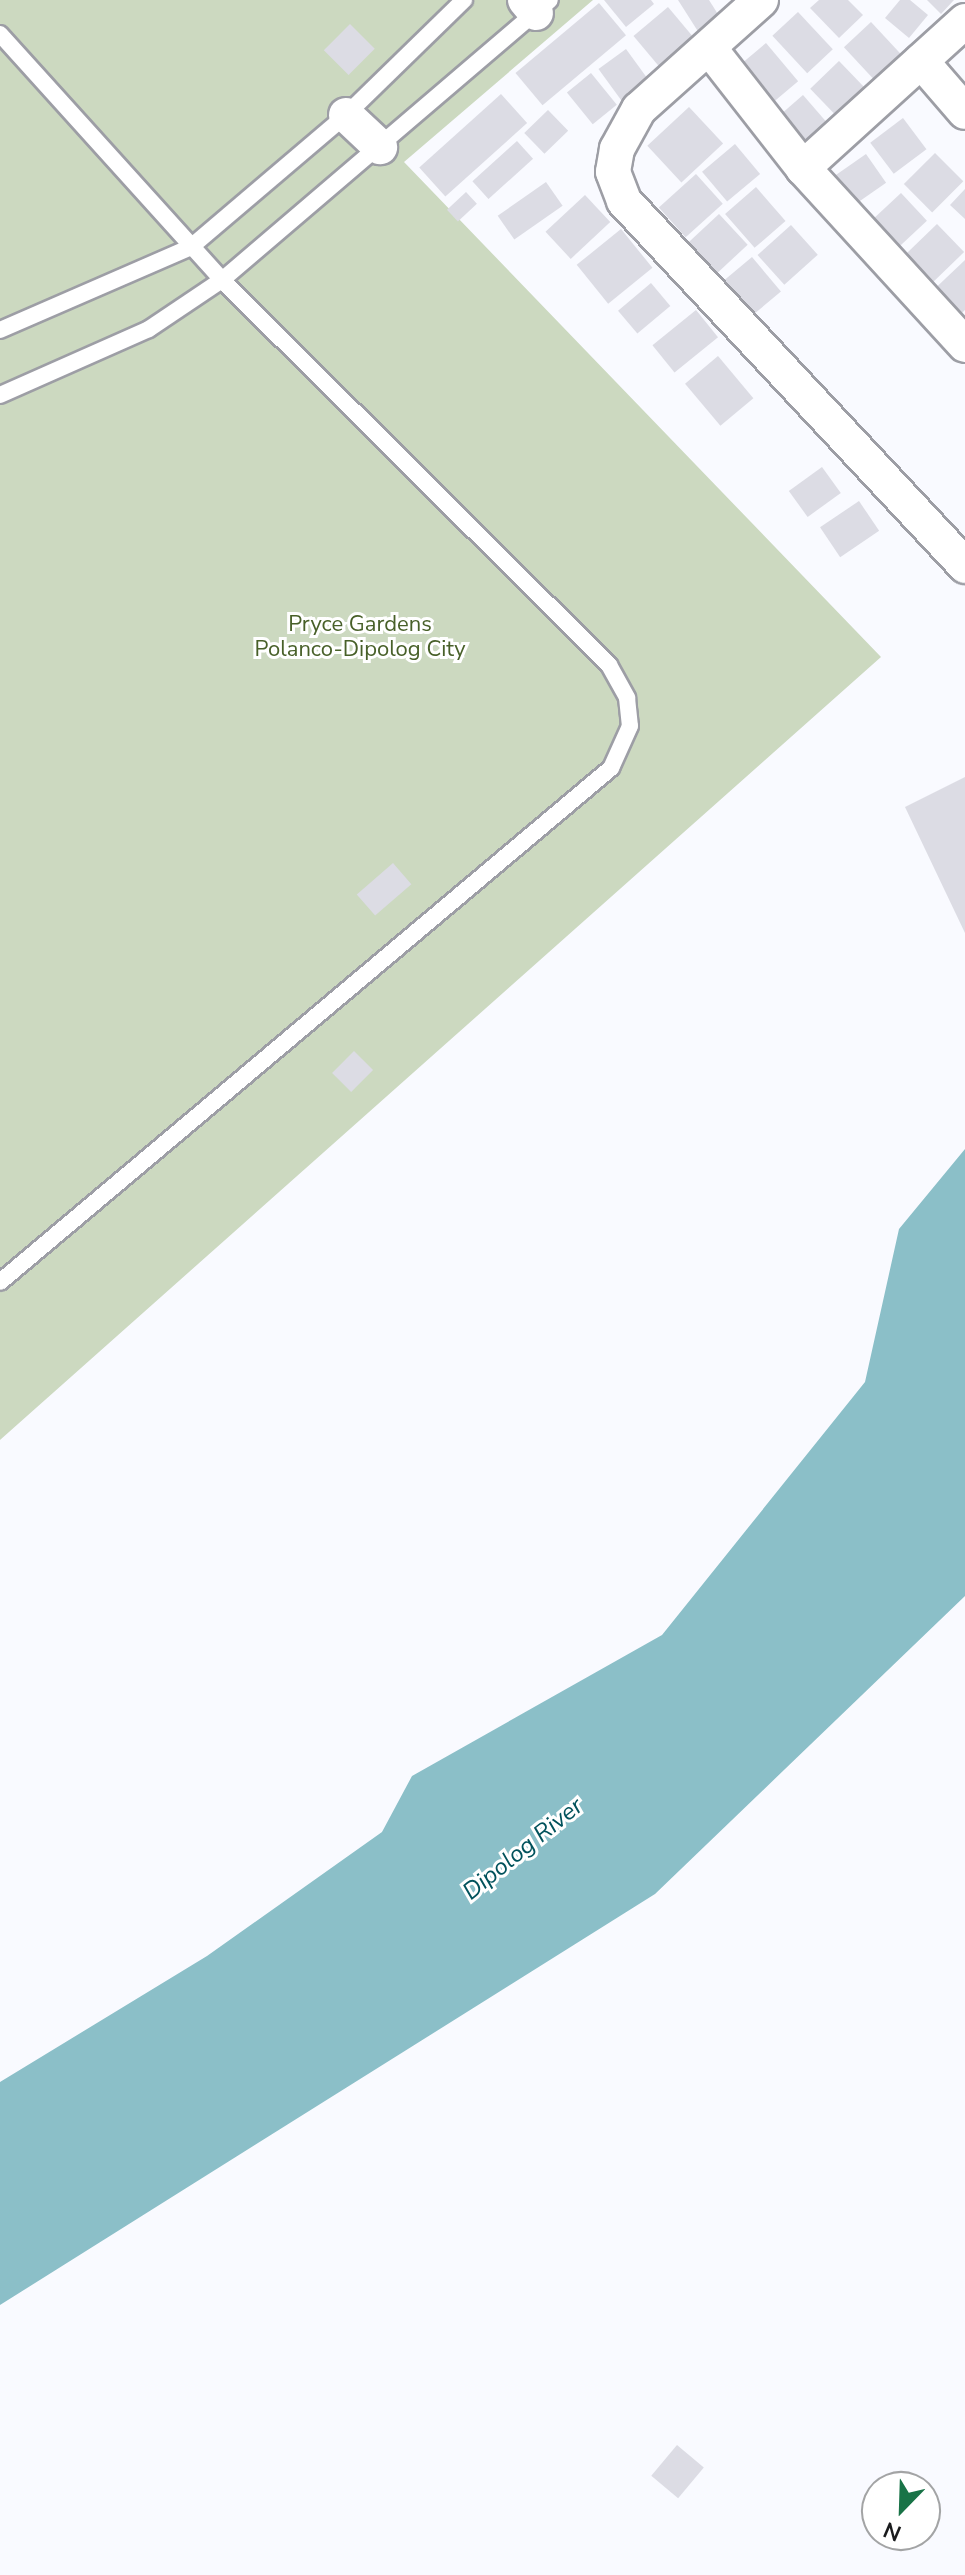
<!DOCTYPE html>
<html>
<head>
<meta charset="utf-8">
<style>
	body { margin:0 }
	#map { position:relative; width:965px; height:2575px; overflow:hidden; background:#f9faff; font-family:"Nunito Sans",sans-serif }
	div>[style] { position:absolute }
	.green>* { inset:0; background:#ccd9c0 }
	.water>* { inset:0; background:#8bbfc8 }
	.building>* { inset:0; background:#dcdce4; transform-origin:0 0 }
	.roads { filter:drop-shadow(2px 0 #9d9ea5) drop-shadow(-2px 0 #9d9ea5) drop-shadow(0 2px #9d9ea5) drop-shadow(0 -2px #9d9ea5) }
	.lane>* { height:16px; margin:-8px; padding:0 8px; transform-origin:8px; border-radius:8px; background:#fff }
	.street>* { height:34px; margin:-17px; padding:0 17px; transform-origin:17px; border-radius:17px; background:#fff }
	span { translate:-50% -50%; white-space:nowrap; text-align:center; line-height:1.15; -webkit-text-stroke:6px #fff; paint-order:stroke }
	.park-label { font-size:22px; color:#486029 }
	.water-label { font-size:24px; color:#01525c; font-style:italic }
	.north { position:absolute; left:861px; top:2471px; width:80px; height:80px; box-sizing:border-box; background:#fff; border:2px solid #a3a4a5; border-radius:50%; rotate:203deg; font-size:22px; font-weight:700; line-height:32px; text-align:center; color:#1a1b1d }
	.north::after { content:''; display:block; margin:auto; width:28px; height:36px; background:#197347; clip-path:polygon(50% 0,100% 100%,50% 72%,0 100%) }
</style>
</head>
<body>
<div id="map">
	<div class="green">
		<div style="clip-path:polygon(0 0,593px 0,404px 162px,881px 657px,0 1440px)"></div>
	</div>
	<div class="water">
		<div style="clip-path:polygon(965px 1149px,965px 1596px,655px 1894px,0 2305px,0 2082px,207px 1956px,382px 1832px,412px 1776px,662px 1635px,865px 1382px,899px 1229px)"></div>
	</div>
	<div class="building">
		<div style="clip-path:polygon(604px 0,651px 0,654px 4px,626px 27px)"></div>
		<div style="clip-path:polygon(678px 0,709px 0,721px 19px,699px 33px)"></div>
		<div style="clip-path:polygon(819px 0,848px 0,863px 15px,839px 38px,810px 8px)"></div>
		<div style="clip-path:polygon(900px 0,910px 0,928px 15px,909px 38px,885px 18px)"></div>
		<div style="clip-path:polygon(927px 0,954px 0,941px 14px)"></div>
		<div style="left:599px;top:3px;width:42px;height:109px;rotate:50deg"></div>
		<div style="left:668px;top:7px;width:47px;height:45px;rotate:50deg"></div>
		<div style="left:798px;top:12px;width:51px;height:35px;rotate:47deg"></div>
		<div style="left:871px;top:22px;width:45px;height:37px;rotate:47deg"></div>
		<div style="left:350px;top:24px;width:35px;height:37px;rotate:45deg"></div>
		<div style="left:766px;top:43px;width:50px;height:38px;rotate:50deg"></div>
		<div style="left:626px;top:49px;width:39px;height:34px;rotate:54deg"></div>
		<div style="left:839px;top:61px;width:43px;height:40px;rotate:46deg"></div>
		<div style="left:591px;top:73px;width:41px;height:31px;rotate:51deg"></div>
		<div style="left:501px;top:94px;width:39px;height:110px;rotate:48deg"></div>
		<div style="left:803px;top:95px;width:41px;height:35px;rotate:49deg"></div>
		<div style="left:689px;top:107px;width:50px;height:57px;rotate:47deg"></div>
		<div style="left:548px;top:110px;width:29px;height:33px;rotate:46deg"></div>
		<div style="left:903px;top:118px;width:39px;height:41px;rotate:53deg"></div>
		<div style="left:517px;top:141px;width:24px;height:60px;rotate:48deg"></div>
		<div style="left:735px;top:144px;width:39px;height:43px;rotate:50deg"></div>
		<div style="left:935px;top:153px;width:40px;height:44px;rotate:45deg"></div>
		<div style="left:866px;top:154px;width:35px;height:42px;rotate:55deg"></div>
		<div style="left:696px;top:174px;width:40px;height:50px;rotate:48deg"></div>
		<div style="left:546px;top:182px;width:29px;height:59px;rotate:55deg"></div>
		<div style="left:756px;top:187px;width:45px;height:41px;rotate:49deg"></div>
		<div style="clip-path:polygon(965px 189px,965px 219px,950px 205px)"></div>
		<div style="left:466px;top:192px;width:16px;height:26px;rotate:47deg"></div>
		<div style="left:901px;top:193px;width:38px;height:41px;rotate:47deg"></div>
		<div style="left:585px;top:195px;width:37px;height:54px;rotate:47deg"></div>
		<div style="left:719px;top:214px;width:42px;height:54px;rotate:47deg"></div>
		<div style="left:937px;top:224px;width:39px;height:47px;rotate:46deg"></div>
		<div style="left:791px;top:225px;width:40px;height:45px;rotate:48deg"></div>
		<div style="left:621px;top:229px;width:50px;height:57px;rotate:51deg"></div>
		<div style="left:752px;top:257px;width:45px;height:48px;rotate:50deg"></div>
		<div style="clip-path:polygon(965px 260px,965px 310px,951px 323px,926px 297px)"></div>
		<div style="left:651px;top:283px;width:30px;height:43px;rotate:50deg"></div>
		<div style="left:696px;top:310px;width:35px;height:56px;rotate:51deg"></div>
		<div style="left:718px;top:356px;width:55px;height:43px;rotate:50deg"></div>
		<div style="left:822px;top:467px;width:32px;height:41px;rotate:54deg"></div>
		<div style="left:859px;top:501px;width:36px;height:47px;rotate:56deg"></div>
		<div style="clip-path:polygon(965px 777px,965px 933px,905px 807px)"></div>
		<div style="left:393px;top:863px;width:28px;height:48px;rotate:49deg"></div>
		<div style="left:354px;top:1051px;width:27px;height:31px;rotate:45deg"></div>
		<div style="left:677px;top:2445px;width:35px;height:40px;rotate:40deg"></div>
	</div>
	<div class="roads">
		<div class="lane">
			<div style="left:0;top:34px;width:331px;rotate:47.9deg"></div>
			<div style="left:222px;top:280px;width:546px;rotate:44.85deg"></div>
			<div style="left:609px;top:665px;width:38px;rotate:61deg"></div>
			<div style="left:627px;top:698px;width:28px;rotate:84deg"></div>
			<div style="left:630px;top:726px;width:46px;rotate:114.3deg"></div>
			<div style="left:611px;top:768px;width:798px;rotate:139.93deg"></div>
			<div style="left:0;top:330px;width:208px;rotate:-23.5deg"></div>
			<div style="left:191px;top:247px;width:204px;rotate:-40.4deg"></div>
			<div style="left:346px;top:115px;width:165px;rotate:-44.3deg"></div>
			<div style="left:0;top:395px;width:163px;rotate:-23.9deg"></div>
			<div style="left:149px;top:329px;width:88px;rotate:-33.9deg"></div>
			<div style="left:222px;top:280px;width:431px;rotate:-40.5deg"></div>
		</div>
		<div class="street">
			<div style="left:525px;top:0;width:17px;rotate:50deg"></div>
			<div style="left:761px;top:0;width:164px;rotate:138.2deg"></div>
			<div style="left:639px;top:109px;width:46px;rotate:118.8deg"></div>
			<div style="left:617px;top:149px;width:23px;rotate:100deg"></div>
			<div style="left:613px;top:172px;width:31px;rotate:69deg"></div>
			<div style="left:624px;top:201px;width:500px;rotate:46.9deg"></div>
			<div style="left:965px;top:21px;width:219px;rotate:137.8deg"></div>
			<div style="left:803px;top:168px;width:240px;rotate:47.5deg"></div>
			<div style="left:710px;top:49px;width:151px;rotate:52deg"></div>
			<div style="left:921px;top:61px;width:67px;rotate:49.2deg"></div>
			<div style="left:346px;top:115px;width:47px;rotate:43.3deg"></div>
		</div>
	</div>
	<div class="park-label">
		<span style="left:360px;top:637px">Pryce Gardens<br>Polanco-Dipolog City</span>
	</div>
	<div class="water-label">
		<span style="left:523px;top:1849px;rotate:-39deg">Dipolog River</span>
	</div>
	<div class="north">N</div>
</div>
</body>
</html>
